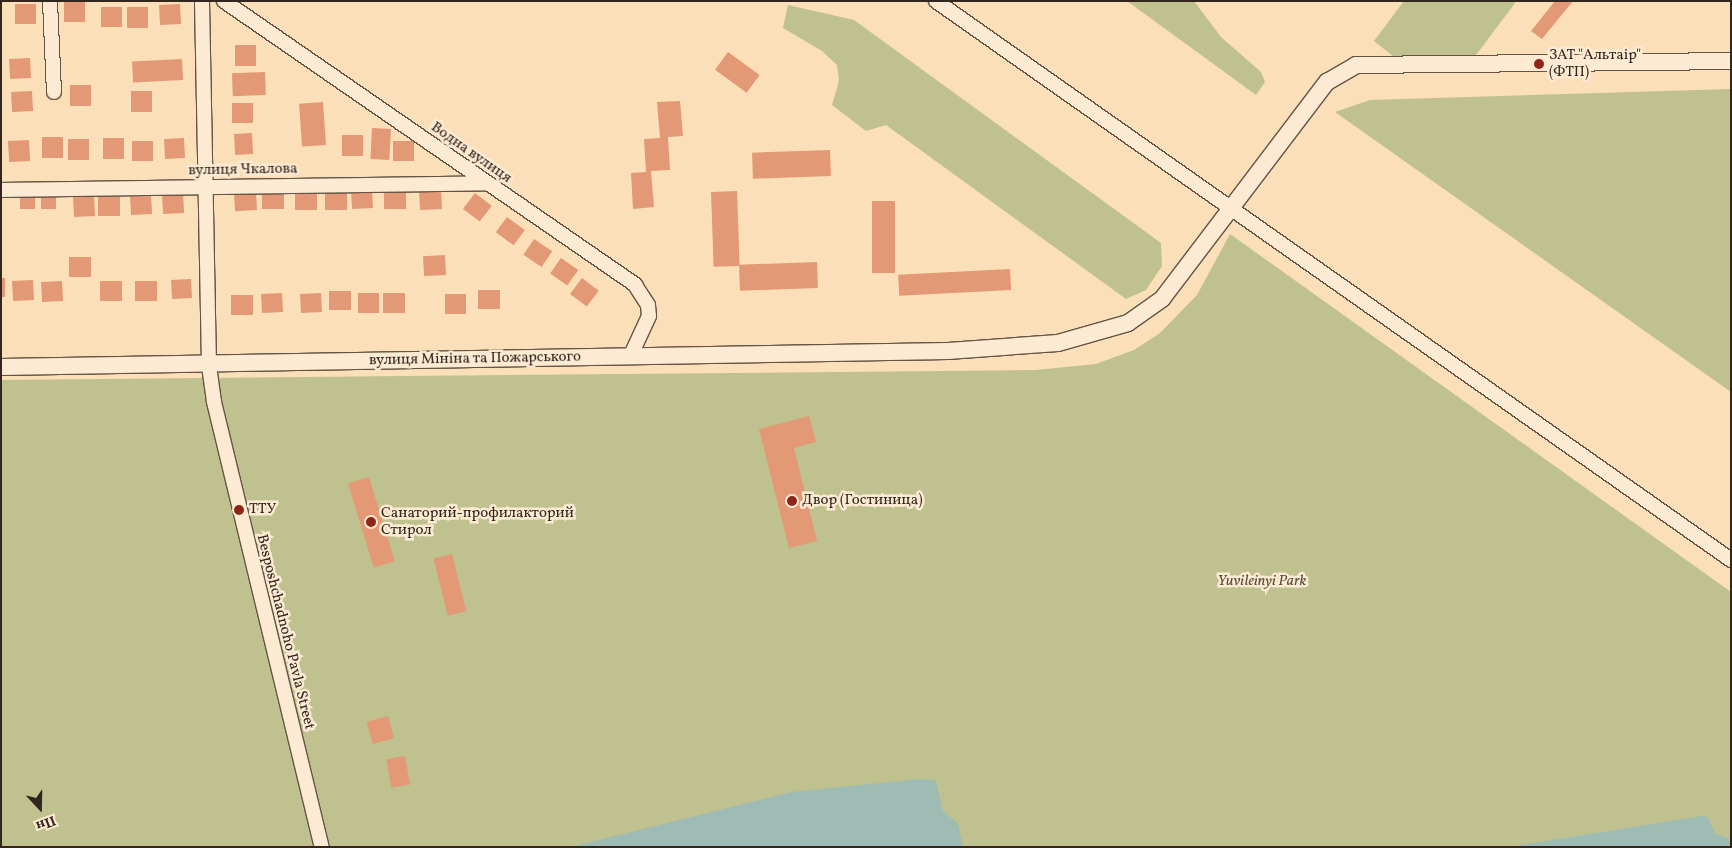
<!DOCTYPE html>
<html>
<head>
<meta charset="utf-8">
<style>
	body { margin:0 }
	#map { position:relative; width:1732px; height:848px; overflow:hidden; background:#fadfb9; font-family:Vollkorn,serif }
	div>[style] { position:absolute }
	.green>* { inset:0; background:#bfc18f }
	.water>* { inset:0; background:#9ebcb3 }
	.building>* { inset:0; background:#e39975; transform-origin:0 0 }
	.roads { filter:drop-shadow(1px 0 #655446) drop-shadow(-1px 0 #655446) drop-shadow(0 1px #655446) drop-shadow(0 -1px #655446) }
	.minor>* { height:14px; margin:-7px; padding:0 7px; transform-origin:7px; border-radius:7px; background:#fcead2 }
	.tertiary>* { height:16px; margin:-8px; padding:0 8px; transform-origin:8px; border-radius:8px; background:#fcead2 }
	.dots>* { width:14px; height:14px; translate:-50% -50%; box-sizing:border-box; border:2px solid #fcead2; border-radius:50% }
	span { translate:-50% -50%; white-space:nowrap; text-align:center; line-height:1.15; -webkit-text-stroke:5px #fcead2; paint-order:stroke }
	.poi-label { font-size:15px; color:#33261f }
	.left { translate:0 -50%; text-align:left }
	.street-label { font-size:15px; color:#33261f }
	.park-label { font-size:15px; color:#564d3b; font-style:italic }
	.frame { position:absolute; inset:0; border:2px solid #33261f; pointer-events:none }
	.north { position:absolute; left:15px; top:783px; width:50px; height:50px; -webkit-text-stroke:4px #fcead2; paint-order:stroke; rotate:159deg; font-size:14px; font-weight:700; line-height:20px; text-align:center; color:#33261f }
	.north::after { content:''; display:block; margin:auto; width:18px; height:22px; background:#33261f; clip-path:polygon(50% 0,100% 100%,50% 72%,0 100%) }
</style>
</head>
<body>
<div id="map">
	<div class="green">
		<div style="clip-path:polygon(1127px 1px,1194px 1px,1221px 37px,1261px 72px,1265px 82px,1256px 95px)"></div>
		<div style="clip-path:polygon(1404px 1px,1515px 1px,1515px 3px,1473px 59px,1399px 61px,1374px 41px)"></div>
		<div style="clip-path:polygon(788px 5px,854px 20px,1161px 243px,1162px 266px,1146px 290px,1126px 299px,886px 125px,866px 131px,832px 105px,839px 81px,837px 65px,822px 51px,783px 28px)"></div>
		<div style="clip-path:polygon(1731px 89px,1731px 392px,1335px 112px,1370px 100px)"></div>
		<div style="clip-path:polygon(1230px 234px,1731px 592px,1731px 847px,1px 847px,1px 380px,1036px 370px,1096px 364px,1134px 350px,1160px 333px,1197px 295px)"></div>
	</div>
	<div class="water">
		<div style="clip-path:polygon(921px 779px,936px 781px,943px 811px,958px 824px,963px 847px,570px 847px,791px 792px)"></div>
		<div style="clip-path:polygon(1702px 816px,1708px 817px,1715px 834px,1731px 839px,1731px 847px,1508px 847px)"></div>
	</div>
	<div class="building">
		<div style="left:64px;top:1px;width:21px;height:21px"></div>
		<div style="clip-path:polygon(1555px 1px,1573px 1px,1542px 39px,1531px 31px)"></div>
		<div style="left:36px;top:4px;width:20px;height:21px;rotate:90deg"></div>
		<div style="left:180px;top:4px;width:20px;height:21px;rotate:87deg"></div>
		<div style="left:122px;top:7px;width:20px;height:21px;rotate:90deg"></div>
		<div style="left:127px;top:7px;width:21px;height:21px"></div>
		<div style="left:256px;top:45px;width:21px;height:21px;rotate:90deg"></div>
		<div style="left:728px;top:52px;width:39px;height:22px;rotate:36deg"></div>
		<div style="left:30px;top:58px;width:20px;height:21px;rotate:87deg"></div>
		<div style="left:182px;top:59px;width:21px;height:50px;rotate:87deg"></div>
		<div style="left:265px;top:72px;width:23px;height:33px;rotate:88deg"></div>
		<div style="left:70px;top:85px;width:21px;height:21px"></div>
		<div style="left:32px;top:91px;width:20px;height:21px;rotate:87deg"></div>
		<div style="left:152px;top:91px;width:21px;height:21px;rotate:90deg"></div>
		<div style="clip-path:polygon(680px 101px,683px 136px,668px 137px,670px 170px,651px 171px,654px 207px,633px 209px,631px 173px,646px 172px,644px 139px,660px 138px,657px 102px)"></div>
		<div style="left:323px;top:102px;width:43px;height:24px;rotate:86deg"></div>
		<div style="left:232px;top:103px;width:21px;height:20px"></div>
		<div style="left:372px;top:128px;width:19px;height:31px;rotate:3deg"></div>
		<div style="left:252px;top:133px;width:21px;height:18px;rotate:87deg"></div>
		<div style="left:363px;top:135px;width:21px;height:21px;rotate:90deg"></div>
		<div style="left:63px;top:137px;width:21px;height:21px;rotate:90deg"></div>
		<div style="left:103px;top:138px;width:21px;height:21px"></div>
		<div style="left:184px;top:138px;width:20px;height:20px;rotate:87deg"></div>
		<div style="left:89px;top:139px;width:21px;height:21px;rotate:90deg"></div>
		<div style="left:29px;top:140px;width:21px;height:21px;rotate:87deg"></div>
		<div style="left:153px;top:141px;width:20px;height:21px;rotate:90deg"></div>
		<div style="left:414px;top:141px;width:20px;height:21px;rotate:90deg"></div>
		<div style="left:830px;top:150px;width:26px;height:78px;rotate:88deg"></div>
		<div style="left:262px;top:189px;width:22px;height:20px"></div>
		<div style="left:372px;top:189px;width:19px;height:21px;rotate:87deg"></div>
		<div style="left:406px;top:189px;width:20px;height:22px;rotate:90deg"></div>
		<div style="left:441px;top:189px;width:20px;height:22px;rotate:87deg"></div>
		<div style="left:317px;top:190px;width:20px;height:22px;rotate:90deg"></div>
		<div style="left:325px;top:190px;width:22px;height:20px"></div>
		<div style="left:256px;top:191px;width:19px;height:22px;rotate:87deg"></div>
		<div style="left:737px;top:191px;width:75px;height:26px;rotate:88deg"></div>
		<div style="left:183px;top:193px;width:20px;height:21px;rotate:87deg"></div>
		<div style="left:475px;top:193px;width:21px;height:20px;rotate:37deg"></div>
		<div style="left:151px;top:194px;width:20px;height:21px;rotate:87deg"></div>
		<div style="left:20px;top:196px;width:15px;height:13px"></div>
		<div style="left:41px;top:196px;width:15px;height:13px"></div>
		<div style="left:94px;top:196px;width:20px;height:21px;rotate:87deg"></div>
		<div style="left:120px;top:197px;width:19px;height:22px;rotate:90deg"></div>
		<div style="left:872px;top:201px;width:23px;height:72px"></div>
		<div style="left:507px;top:217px;width:22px;height:19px;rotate:36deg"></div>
		<div style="left:534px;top:239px;width:22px;height:19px;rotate:34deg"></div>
		<div style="left:445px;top:255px;width:20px;height:22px;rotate:87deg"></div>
		<div style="left:69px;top:257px;width:22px;height:20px"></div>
		<div style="left:561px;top:258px;width:21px;height:19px;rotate:35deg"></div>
		<div style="left:817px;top:262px;width:26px;height:78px;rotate:88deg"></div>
		<div style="left:1010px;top:269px;width:21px;height:112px;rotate:87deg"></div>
		<div style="left:1px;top:278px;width:4px;height:19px"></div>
		<div style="left:582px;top:278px;width:21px;height:20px;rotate:37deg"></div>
		<div style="left:191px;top:279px;width:19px;height:20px;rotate:87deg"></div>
		<div style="left:33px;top:280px;width:20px;height:21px;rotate:87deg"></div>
		<div style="left:62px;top:281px;width:20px;height:21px;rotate:87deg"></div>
		<div style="left:100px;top:281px;width:22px;height:20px"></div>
		<div style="left:135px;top:281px;width:22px;height:20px"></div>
		<div style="left:500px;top:290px;width:19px;height:22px;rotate:90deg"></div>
		<div style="left:351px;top:291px;width:19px;height:22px;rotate:90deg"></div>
		<div style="left:282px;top:293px;width:19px;height:21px;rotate:87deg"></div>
		<div style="left:321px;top:293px;width:19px;height:21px;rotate:87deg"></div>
		<div style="left:358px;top:293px;width:21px;height:20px"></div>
		<div style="left:383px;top:293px;width:22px;height:20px"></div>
		<div style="left:445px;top:294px;width:21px;height:20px"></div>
		<div style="left:231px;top:295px;width:22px;height:20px"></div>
		<div style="clip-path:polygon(809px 416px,816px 442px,794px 448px,817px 541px,789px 548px,759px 429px)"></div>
		<div style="left:369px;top:477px;width:88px;height:22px;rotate:73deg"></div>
		<div style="left:452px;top:554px;width:59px;height:19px;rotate:76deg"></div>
		<div style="left:388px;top:716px;width:23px;height:22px;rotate:75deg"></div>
		<div style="left:405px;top:756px;width:29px;height:19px;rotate:80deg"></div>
	</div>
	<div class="roads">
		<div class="minor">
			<div style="left:50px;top:1px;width:91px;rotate:87.5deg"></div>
			<div style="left:202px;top:1px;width:365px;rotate:88.9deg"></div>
			<div style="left:209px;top:366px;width:36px;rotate:82deg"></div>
			<div style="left:214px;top:402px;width:458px;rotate:76.4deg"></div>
			<div style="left:224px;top:1px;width:500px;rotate:34.6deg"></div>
			<div style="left:635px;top:285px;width:24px;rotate:57deg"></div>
			<div style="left:648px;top:305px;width:11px;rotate:85deg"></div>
			<div style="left:649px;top:316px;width:43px;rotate:114.8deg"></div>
			<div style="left:936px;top:1px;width:972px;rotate:35.11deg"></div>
			<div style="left:1px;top:190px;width:485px;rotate:-0.8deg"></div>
		</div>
		<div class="tertiary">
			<div style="left:1px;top:367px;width:947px;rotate:-0.97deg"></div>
			<div style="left:948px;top:351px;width:110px;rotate:-4.2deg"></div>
			<div style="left:1058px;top:343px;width:73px;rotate:-15.9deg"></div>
			<div style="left:1128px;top:323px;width:42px;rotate:-35.2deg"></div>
			<div style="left:1162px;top:299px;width:273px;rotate:-52.8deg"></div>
			<div style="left:1327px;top:82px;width:34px;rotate:-30deg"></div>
			<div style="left:1356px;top:65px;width:375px;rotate:-0.6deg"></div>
		</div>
	</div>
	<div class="dots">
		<div style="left:1539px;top:64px;background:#8f2418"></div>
		<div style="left:792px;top:501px;background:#8f2418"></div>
		<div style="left:239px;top:510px;background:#8f2418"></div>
		<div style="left:371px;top:522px;background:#8f2418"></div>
	</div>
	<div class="poi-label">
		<span class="left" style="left:1549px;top:64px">ЗАТ "Альтаір"<br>(ФТП)</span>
		<span class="left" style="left:802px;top:501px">Двор (Гостиница)</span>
		<span class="left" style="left:249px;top:510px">ТТУ</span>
		<span class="left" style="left:381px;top:522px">Санаторий-профилакторий<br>Стирол</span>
	</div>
	<div class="street-label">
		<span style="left:471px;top:153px;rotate:35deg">Водна вулиця</span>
		<span style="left:243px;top:170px;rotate:-1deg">вулиця Чкалова</span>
		<span style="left:475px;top:359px;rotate:-1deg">вулиця Мініна та Пожарського</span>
		<span style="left:285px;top:632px;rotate:76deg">Besposhchadnoho Pavla Street</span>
	</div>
	<div class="park-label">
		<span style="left:1262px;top:582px">Yuvileinyi Park</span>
	</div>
	<div class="frame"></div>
	<div class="north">Пн</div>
</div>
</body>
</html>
